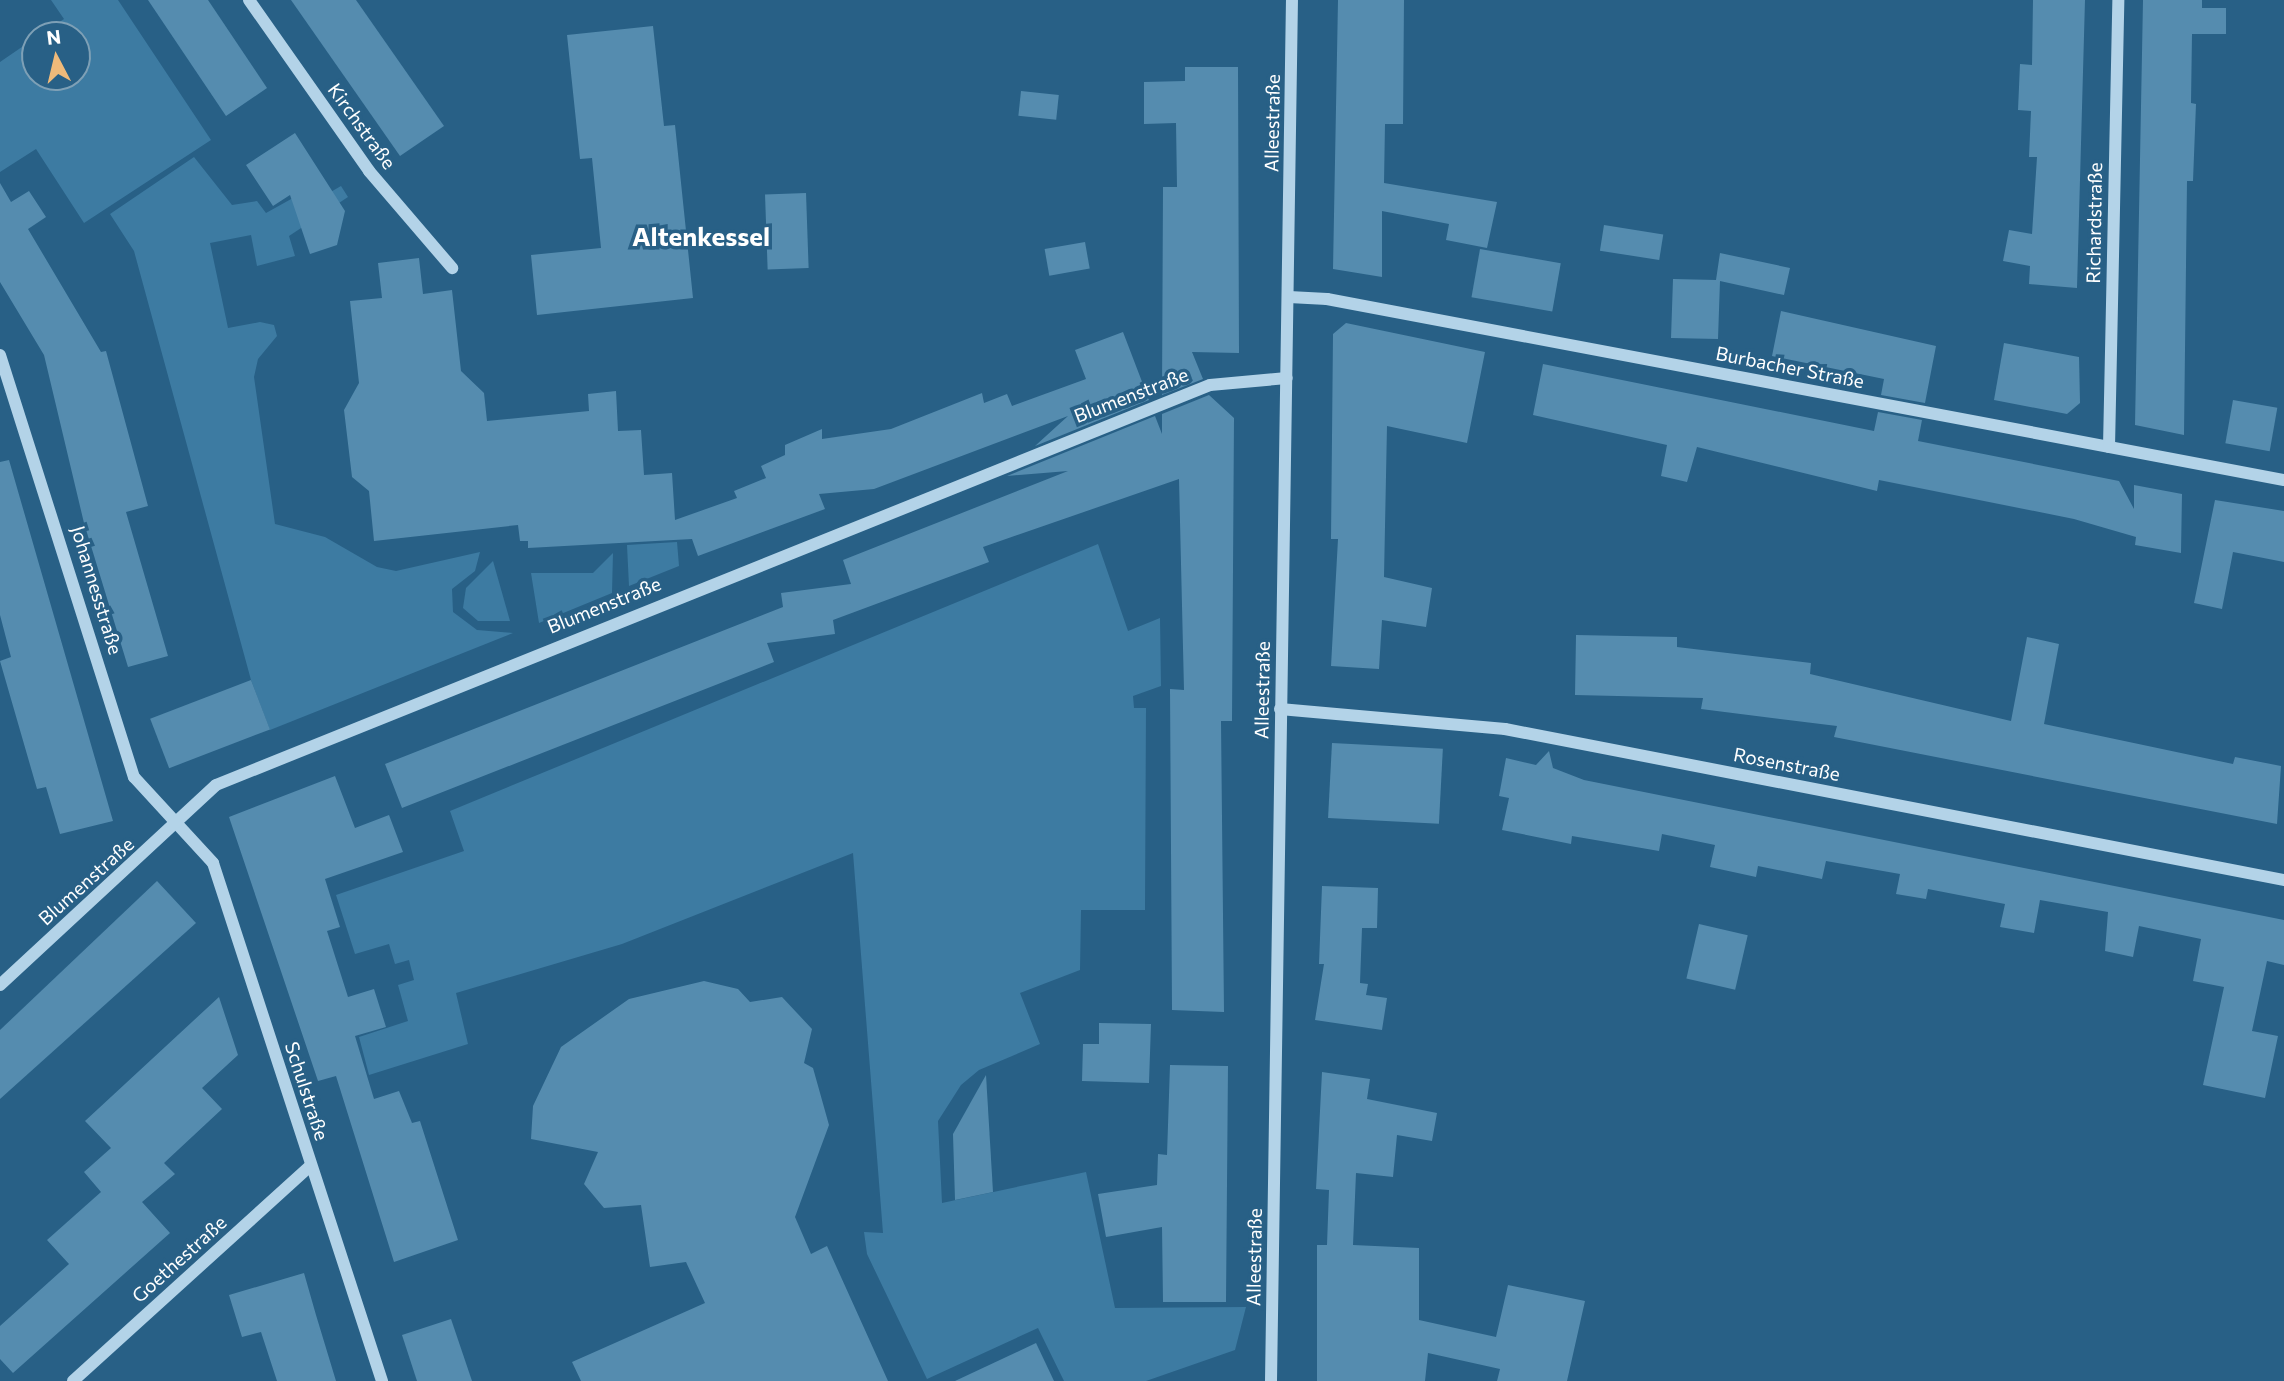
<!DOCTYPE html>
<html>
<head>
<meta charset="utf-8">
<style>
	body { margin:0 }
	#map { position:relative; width:2284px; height:1381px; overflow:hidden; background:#286086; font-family:Commissioner,sans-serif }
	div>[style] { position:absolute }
	.green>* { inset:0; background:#3d7ba2 }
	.building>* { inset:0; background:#558caf; transform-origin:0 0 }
	.minor>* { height:12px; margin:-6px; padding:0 6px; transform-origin:6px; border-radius:6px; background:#b3d3e8 }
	span { translate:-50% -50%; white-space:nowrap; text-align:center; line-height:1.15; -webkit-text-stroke:7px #286086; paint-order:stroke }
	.street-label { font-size:19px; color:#fff }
	.district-label { font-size:26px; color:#fff; font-weight:700 }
	.north { position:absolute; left:21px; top:21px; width:70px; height:70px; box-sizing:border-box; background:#286086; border:2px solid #7ea0b6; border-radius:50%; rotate:353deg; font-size:19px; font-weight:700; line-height:28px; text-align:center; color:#fff }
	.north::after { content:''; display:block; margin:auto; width:24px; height:32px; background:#efba7a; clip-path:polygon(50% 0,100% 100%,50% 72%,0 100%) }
</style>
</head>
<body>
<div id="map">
	<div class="green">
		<div style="clip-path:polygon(51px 0,118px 0,211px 140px,84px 223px,36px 149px,0 172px,0 62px,35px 38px,35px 77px,77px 77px,77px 35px,40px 35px,64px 19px)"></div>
		<div style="clip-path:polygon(194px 157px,232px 205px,257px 201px,266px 213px,293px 198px,301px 209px,341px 186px,348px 197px,289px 236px,295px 256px,257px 266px,251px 235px,210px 243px,228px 328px,260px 322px,274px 325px,277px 336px,258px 359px,254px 377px,275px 524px,325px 537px,377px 567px,396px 571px,480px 552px,475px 571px,452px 589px,453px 612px,477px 630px,513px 633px,270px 730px,251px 680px,134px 251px,110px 214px)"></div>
		<div style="clip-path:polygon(677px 542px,679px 566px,629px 586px,627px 545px)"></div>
		<div style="clip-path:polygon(1098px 544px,1128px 631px,1160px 618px,1161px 686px,1133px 696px,1134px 708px,1146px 708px,1145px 910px,1081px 910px,1080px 970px,1020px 993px,1040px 1044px,979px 1070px,961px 1085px,938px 1121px,942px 1203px,1086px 1172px,1115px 1308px,1246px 1307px,1235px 1350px,1146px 1381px,1064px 1381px,1038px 1328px,927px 1379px,867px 1254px,864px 1232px,883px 1233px,853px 853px,622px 944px,456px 993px,468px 1044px,369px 1075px,359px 1037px,408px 1021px,398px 985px,414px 980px,409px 960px,395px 964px,389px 944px,355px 954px,336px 895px,464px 851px,450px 811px)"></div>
		<div style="clip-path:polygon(613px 553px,612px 593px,539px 623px,531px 573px,593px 573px)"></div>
		<div style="clip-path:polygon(493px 561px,510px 621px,478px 621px,463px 608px,466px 588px)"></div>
	</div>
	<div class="building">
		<div style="clip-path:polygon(148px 0,208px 0,267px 88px,226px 116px)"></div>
		<div style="clip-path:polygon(291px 0,356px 0,444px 126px,400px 156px)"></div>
		<div style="clip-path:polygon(1338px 0,1404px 0,1403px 124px,1385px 124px,1384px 183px,1497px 202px,1487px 248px,1446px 240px,1449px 224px,1382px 211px,1382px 277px,1333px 269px)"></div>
		<div style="clip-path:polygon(2033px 0,2085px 0,2077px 288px,2029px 284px,2030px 266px,2003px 261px,2009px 230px,2032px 234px,2037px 157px,2029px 157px,2031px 111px,2018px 110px,2020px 64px,2032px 65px)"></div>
		<div style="clip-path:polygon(2143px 0,2202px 0,2202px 8px,2226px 8px,2226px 34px,2192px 34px,2191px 103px,2196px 104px,2193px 181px,2187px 181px,2184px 435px,2135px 425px)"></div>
		<div style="clip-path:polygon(653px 26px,664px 126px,675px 125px,693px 298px,537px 315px,531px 255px,601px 248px,592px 158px,580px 159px,567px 35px)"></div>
		<div style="clip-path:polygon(1185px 67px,1238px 67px,1239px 353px,1192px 352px,1203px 379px,1162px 395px,1163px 187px,1177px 187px,1176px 123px,1144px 124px,1144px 82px,1185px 81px)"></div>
		<div style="left:1021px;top:91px;width:38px;height:25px;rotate:6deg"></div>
		<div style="clip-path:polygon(295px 133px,345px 211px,337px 245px,310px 254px,290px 195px,273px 206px,246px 165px)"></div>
		<div style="clip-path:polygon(0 183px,11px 202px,29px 191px,46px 217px,28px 229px,101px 352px,106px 351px,148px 506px,126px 512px,168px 656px,128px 667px,84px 523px,44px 355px,0 282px)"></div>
		<div style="left:806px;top:193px;width:75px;height:41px;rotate:88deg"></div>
		<div style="left:1604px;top:225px;width:60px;height:26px;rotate:9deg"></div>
		<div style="left:1085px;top:242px;width:27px;height:41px;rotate:80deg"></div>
		<div style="left:1480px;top:249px;width:82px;height:49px;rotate:10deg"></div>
		<div style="clip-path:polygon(1720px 253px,1790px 268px,1784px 295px,1720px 281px,1718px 339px,1671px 338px,1673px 279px,1716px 280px)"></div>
		<div style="clip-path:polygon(419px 258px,423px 294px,452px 290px,461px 371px,484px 393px,487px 421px,589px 411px,588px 394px,616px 391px,618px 431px,641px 430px,644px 475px,672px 473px,675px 520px,737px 498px,734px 491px,766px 478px,761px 466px,785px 455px,785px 445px,822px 429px,822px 439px,891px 429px,982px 393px,984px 403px,1007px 394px,1012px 406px,1086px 379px,1075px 350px,1123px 332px,1149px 400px,1035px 446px,1068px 416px,874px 489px,819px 494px,825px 509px,698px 556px,692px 539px,528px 548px,528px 541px,520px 541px,518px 525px,374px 541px,369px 491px,352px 477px,344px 410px,359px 383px,350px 301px,382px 298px,378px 263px)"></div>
		<div style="clip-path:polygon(1781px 311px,1936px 346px,1925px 403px,1881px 395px,1884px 379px,1772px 356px)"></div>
		<div style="clip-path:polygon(1346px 323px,1485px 352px,1467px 443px,1387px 426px,1384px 577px,1432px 588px,1426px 627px,1382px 620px,1379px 669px,1331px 666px,1338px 539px,1331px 539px,1333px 334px)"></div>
		<div style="clip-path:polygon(2004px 343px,2079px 357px,2080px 403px,2067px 414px,1994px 400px)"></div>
		<div style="clip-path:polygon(1543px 364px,1874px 431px,1878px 412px,1922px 420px,1918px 441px,2119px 481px,2134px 509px,2134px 485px,2182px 494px,2181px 553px,2135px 545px,2136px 537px,2074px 519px,1879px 480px,1877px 491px,1697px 447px,1687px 482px,1661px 476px,1667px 445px,1533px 415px)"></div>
		<div style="clip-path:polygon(1209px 395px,1234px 418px,1232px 721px,1221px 721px,1224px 1012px,1172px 1010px,1170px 689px,1184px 690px,1179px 479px,983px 547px,989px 562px,833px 620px,835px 634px,767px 643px,774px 662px,402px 808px,385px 764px,783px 607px,781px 593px,851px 584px,843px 560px,1068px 471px,1007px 476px,1155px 416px,1162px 434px,1162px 414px)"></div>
		<div style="left:2233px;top:400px;width:45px;height:44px;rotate:10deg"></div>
		<div style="clip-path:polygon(9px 460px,113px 821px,60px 834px,46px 787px,37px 789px,0 661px,11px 657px,0 615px,0 462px)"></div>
		<div style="clip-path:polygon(2215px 500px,2284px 511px,2284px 562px,2233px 552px,2222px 609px,2194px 603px)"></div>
		<div style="clip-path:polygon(1576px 635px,1677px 637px,1677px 647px,1811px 663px,1810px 674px,2011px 721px,2027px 637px,2059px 644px,2044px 724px,2233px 764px,2235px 757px,2281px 766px,2277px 824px,1834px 737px,1837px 726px,1701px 709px,1703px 698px,1575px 695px)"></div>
		<div style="left:251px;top:680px;width:53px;height:108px;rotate:69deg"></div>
		<div style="left:1332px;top:743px;width:111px;height:75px;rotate:3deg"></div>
		<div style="clip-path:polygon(1549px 751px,1553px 768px,1584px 780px,2284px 920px,2284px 965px,2267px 961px,2252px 1031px,2278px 1036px,2265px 1098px,2203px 1085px,2224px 987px,2193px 981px,2201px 939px,2139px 926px,2133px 957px,2105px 951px,2108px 912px,2040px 900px,2034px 933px,2000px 927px,2005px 904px,1928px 889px,1926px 899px,1896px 894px,1900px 874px,1826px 861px,1822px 879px,1758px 866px,1756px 877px,1710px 867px,1715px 845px,1662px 834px,1659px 851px,1572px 836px,1571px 844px,1502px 830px,1509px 798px,1499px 796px,1506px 758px,1536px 765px)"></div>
		<div style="clip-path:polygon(335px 776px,355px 828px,389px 815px,403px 852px,325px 879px,340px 927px,327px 931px,348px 997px,374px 989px,386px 1027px,355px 1036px,374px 1099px,399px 1091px,412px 1123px,420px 1121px,458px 1240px,394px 1262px,336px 1076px,318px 1081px,229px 817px)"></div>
		<div style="clip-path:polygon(157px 881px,196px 923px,0 1099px,0 1030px)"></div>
		<div style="clip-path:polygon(1322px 886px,1378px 888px,1377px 928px,1362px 928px,1360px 983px,1368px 984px,1366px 995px,1387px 998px,1382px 1030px,1315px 1020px,1324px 964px,1319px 964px)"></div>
		<div style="left:1699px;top:924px;width:50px;height:56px;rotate:13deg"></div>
		<div style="clip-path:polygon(704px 981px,738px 989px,750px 1002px,782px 997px,812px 1029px,804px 1063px,813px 1068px,829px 1125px,795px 1217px,811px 1254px,827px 1246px,888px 1381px,581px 1381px,572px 1362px,705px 1303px,686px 1262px,650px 1267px,641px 1205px,604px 1208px,584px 1184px,598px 1152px,531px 1139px,533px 1106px,561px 1047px,629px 999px)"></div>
		<div style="clip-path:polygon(219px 997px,238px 1055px,202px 1088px,222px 1109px,164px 1163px,175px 1174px,142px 1202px,170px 1233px,13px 1373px,0 1359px,0 1326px,69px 1264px,47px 1240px,101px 1192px,84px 1172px,111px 1148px,85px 1121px)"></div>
		<div style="clip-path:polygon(1099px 1023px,1151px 1024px,1149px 1083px,1082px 1081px,1083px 1044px,1099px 1044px)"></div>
		<div style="clip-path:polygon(1170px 1065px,1228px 1066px,1226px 1302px,1163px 1302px,1162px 1227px,1106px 1237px,1098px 1194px,1157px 1185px,1158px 1154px,1167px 1155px)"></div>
		<div style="clip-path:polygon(1322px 1072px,1370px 1079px,1367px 1099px,1437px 1113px,1432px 1141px,1397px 1135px,1393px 1177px,1356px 1173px,1353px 1245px,1419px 1248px,1419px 1320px,1496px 1337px,1508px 1285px,1585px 1301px,1567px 1381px,1497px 1381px,1500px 1369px,1428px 1353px,1425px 1381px,1317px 1381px,1317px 1245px,1327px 1245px,1329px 1190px,1316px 1189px)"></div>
		<div style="clip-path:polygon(986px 1075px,993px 1192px,955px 1200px,953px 1134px)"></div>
		<div style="clip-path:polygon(304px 1273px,316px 1315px,336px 1381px,277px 1381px,261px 1332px,242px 1337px,229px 1295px)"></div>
		<div style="clip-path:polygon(451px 1319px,472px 1381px,417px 1381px,402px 1335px)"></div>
		<div style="clip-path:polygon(1036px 1343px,1054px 1381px,955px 1381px)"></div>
	</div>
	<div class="minor">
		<div style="left:249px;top:0;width:209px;rotate:54.9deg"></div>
		<div style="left:369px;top:171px;width:128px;rotate:49.4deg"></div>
		<div style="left:1289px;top:297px;width:38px;rotate:3deg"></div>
		<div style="left:1327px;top:299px;width:974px;rotate:10.71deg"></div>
		<div style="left:0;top:355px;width:443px;rotate:72.4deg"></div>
		<div style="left:134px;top:777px;width:117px;rotate:47.4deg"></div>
		<div style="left:213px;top:863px;width:545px;rotate:71.93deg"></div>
		<div style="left:2109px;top:447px;width:447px;rotate:-88.8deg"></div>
		<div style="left:1280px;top:709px;width:226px;rotate:5.1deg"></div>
		<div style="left:1505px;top:729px;width:793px;rotate:10.97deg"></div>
		<div style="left:0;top:985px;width:294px;rotate:-42.8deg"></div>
		<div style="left:216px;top:785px;width:1071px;rotate:-21.92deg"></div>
		<div style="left:1210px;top:385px;width:77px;rotate:-5.2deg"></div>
		<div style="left:73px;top:1381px;width:321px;rotate:-42.2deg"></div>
		<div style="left:1271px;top:1381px;width:1381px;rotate:-89.13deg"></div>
	</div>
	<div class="street-label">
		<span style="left:1272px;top:123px;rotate:-89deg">Alleestraße</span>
		<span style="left:362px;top:126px;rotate:54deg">Kirchstraße</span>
		<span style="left:2094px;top:223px;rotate:-89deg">Richardstraße</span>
		<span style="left:1790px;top:367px;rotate:11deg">Burbacher Straße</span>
		<span style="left:1131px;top:395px;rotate:-21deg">Blumenstraße</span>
		<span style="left:97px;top:590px;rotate:73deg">Johannesstraße</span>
		<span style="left:604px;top:605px;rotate:-22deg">Blumenstraße</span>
		<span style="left:1262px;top:690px;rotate:-89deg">Alleestraße</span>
		<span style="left:1787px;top:764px;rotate:11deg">Rosenstraße</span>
		<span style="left:86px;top:881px;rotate:-42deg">Blumenstraße</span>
		<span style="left:307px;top:1091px;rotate:72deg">Schulstraße</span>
		<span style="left:1254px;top:1257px;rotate:-89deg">Alleestraße</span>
		<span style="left:179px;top:1259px;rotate:-42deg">Goethestraße</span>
	</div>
	<div class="district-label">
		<span style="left:701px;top:236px">Altenkessel</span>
	</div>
	<div class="north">N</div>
</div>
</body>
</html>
